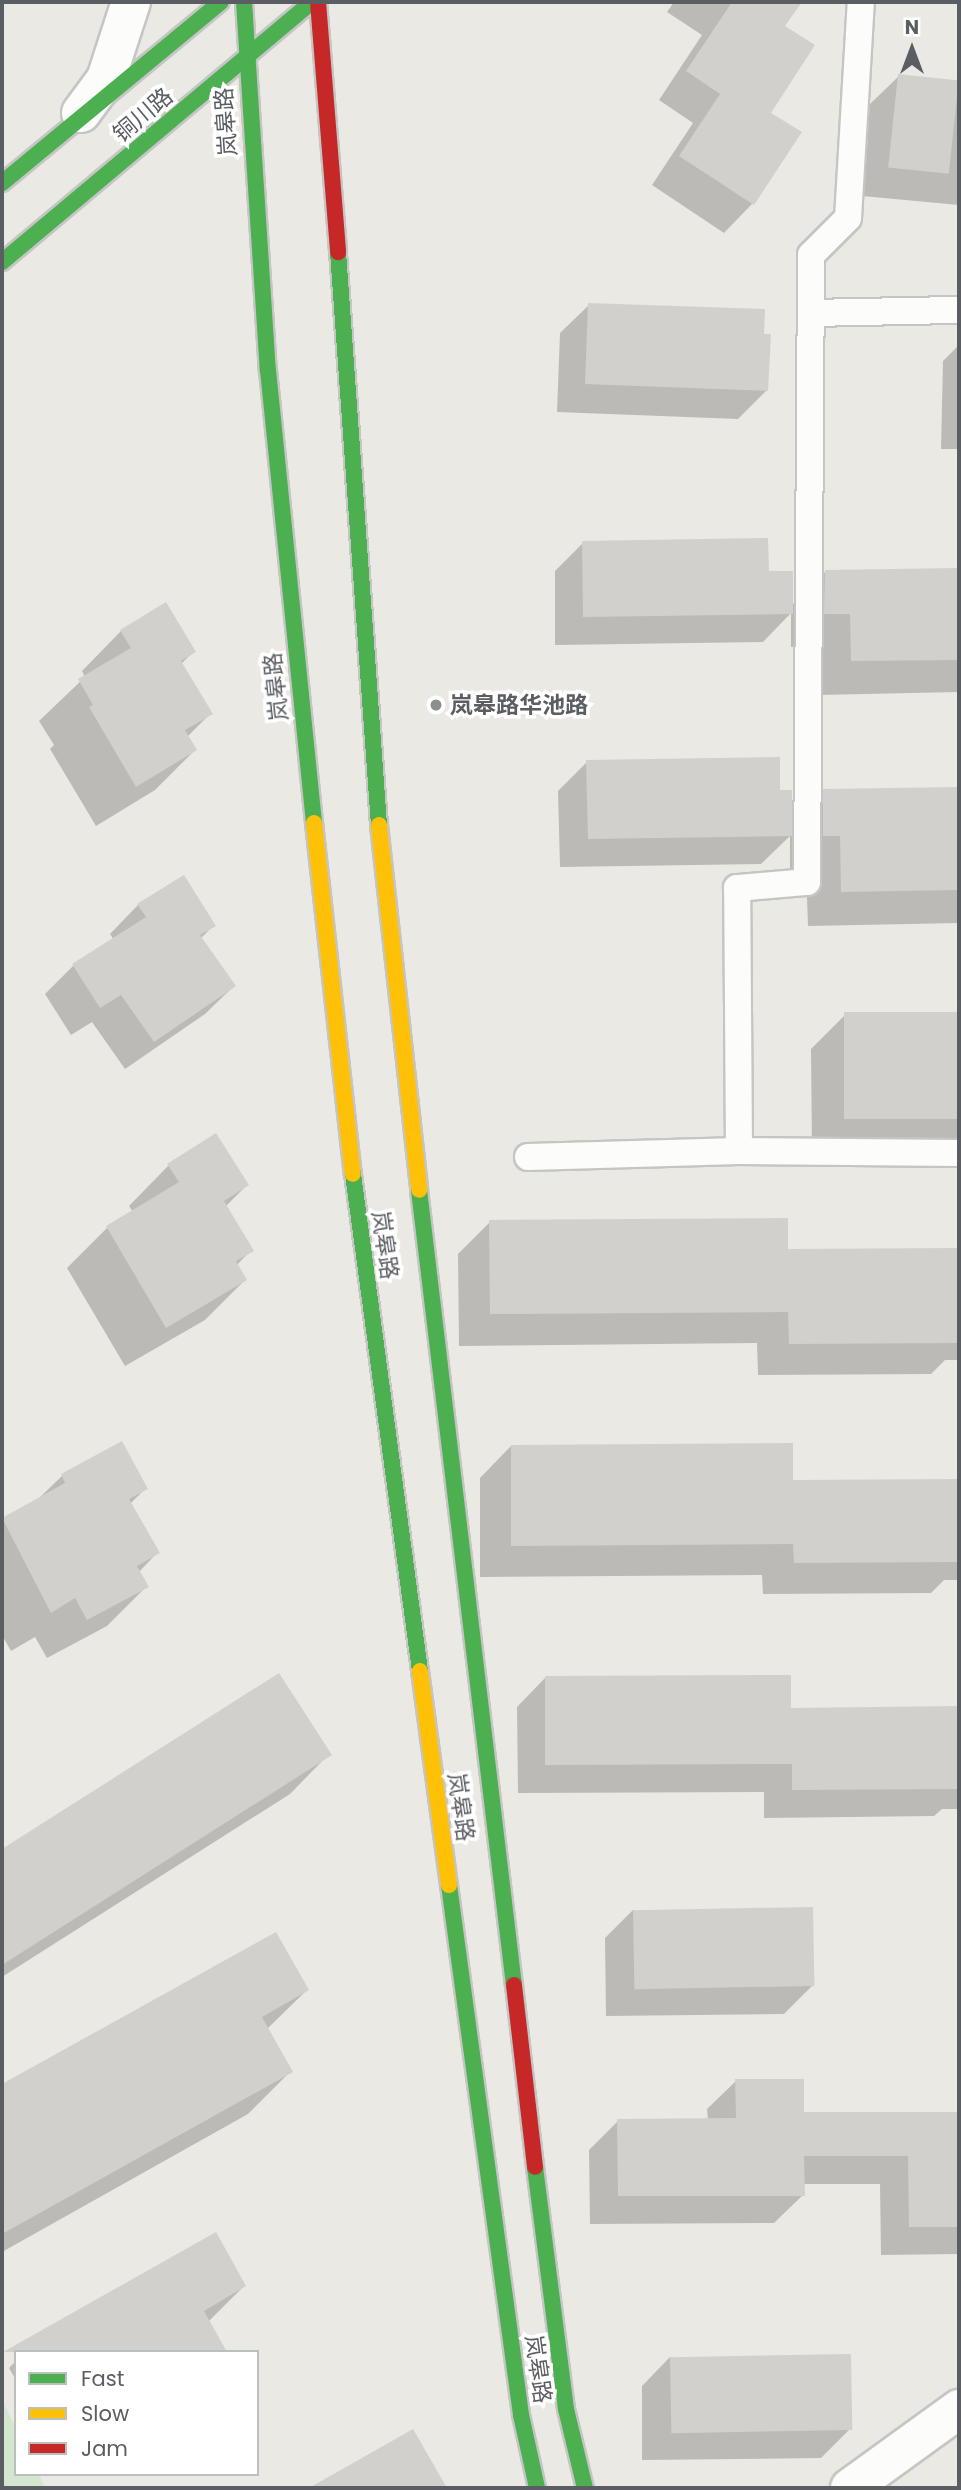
<!DOCTYPE html>
<html>
<head>
<meta charset="utf-8">
<style>
	body { margin:0 }
	#map { position:relative; width:961px; height:2490px; overflow:hidden; background:#eae9e4; font-family:Poppins,"Noto Sans SC",sans-serif }
	div>[style] { position:absolute }
	.green>* { inset:0; background:#d2e6d0 }
	.shadow>* { inset:0; background:#0003 }
	.building>* { inset:0; background:#d1d0cd; transform-origin:0 0 }
	.roads { filter:drop-shadow(2px 0 #c5c5c5) drop-shadow(-2px 0 #c5c5c5) drop-shadow(0 2px #c5c5c5) drop-shadow(0 -2px #c5c5c5) }
	.lane>* { height:26px; margin:-13px; padding:0 13px; transform-origin:13px; border-radius:13px; background:#fcfcfb }
	.street>* { height:38px; margin:-19px; padding:0 19px; transform-origin:19px; border-radius:19px; background:#fcfcfb }
	.fast>* { height:16px; margin:-8px; padding:0 8px; transform-origin:8px; border-radius:8px; background:#4caf50 }
	.slow>* { height:16px; margin:-8px; padding:0 8px; transform-origin:8px; border-radius:8px; background:#ffc107 }
	.jam>* { height:16px; margin:-8px; padding:0 8px; transform-origin:8px; border-radius:8px; background:#c62828 }
	.dots>* { width:19px; height:19px; translate:-50% -50%; box-sizing:border-box; border:4px solid #fff; border-radius:50% }
	span { translate:-50% -50%; white-space:nowrap; text-align:center; line-height:1.15; -webkit-text-stroke:7px #fff; paint-order:stroke }
	.street-label { font-size:23px; color:#5a5d62 }
	.poi-label { font-size:23px; color:#5a5d62; font-weight:700 }
	.left { translate:0 -50%; text-align:left }
	.frame { position:absolute; inset:0; border:4px solid #5a5d62; pointer-events:none }
	.legend { position:absolute; left:14px; top:2350px; width:245px; height:126px; box-sizing:border-box; background:#fff; border:2px solid #bdbec0; margin:0; padding:9px 12px; list-style:none; font-size:21px; color:#5a5d62 }
	.legend li { display:flex; align-items:center; gap:14px; height:35px }
	.legend b { width:35px; border:2px solid #bdbec0 }
	.north { position:absolute; left:877px; top:14px; width:70px; height:70px; -webkit-text-stroke:5px #fff; paint-order:stroke; rotate:0deg; font-size:19px; font-weight:700; line-height:28px; text-align:center; color:#5a5d62 }
	.north::after { content:''; display:block; margin:auto; width:24px; height:32px; background:#5a5d62; clip-path:polygon(50% 0,100% 100%,50% 72%,0 100%) }
</style>
</head>
<body>
<div id="map">
	<div class="green">
		<div style="clip-path:polygon(2px 2400px,16px 2428px,16px 2474px,39px 2474px,45px 2488px,2px 2488px)"></div>
	</div>
	<div class="shadow">
		<div style="clip-path:polygon(674px 2px,800px 2px,783px 27px,769px 113px,799px 133px,752px 204px,724px 233px,652px 185px,693px 123px,659px 100px,702px 35px,667px 12px)"></div>
		<div style="clip-path:polygon(899px 76px,959px 81px,959px 205px,862px 196px,870px 104px)"></div>
		<div style="clip-path:polygon(589px 305px,767px 390px,738px 419px,557px 412px,560px 333px)"></div>
		<div style="clip-path:polygon(959px 345px,959px 449px,941px 449px,943px 361px)"></div>
		<div style="clip-path:polygon(583px 543px,767px 573px,791px 606px,825px 572px,959px 570px,959px 692px,818px 695px,817px 647px,791px 647px,791px 613px,763px 642px,555px 645px,555px 571px)"></div>
		<div style="clip-path:polygon(121px 631px,194px 651px,181px 664px,211px 713px,187px 737px,195px 750px,155px 790px,96px 826px,50px 749px,54px 745px,39px 721px,85px 677px,82px 671px)"></div>
		<div style="clip-path:polygon(587px 762px,779px 792px,790px 825px,824px 791px,959px 789px,959px 923px,808px 926px,806px 869px,790px 869px,790px 836px,761px 864px,560px 867px,558px 791px)"></div>
		<div style="clip-path:polygon(138px 905px,214px 925px,201px 938px,234px 986px,205px 1014px,125px 1069px,92px 1022px,71px 1035px,45px 994px,73px 966px,114px 940px,110px 934px)"></div>
		<div style="clip-path:polygon(959px 1013px,959px 1151px,812px 1154px,811px 1049px,845px 1015px)"></div>
		<div style="clip-path:polygon(168px 1166px,247px 1185px,225px 1207px,251px 1250px,236px 1266px,245px 1280px,205px 1320px,125px 1366px,67px 1268px,107px 1228px,133px 1212px,129px 1206px)"></div>
		<div style="clip-path:polygon(490px 1222px,787px 1251px,959px 1250px,959px 1360px,945px 1360px,931px 1374px,758px 1375px,757px 1343px,459px 1346px,458px 1254px)"></div>
		<div style="clip-path:polygon(511px 1446px,791px 1481px,959px 1481px,959px 1580px,944px 1580px,931px 1593px,763px 1594px,762px 1575px,480px 1577px,480px 1478px)"></div>
		<div style="clip-path:polygon(62px 1476px,146px 1488px,130px 1504px,157px 1553px,139px 1572px,147px 1586px,107px 1626px,47px 1658px,35px 1637px,11px 1651px,2px 1635px,2px 1520px,36px 1501px)"></div>
		<div style="clip-path:polygon(279px 1675px,329px 1754px,290px 1794px,2px 1977px,2px 1851px)"></div>
		<div style="clip-path:polygon(545px 1678px,789px 1710px,959px 1708px,959px 1809px,942px 1809px,934px 1816px,764px 1818px,764px 1792px,518px 1793px,517px 1707px)"></div>
		<div style="clip-path:polygon(633px 1910px,812px 1986px,784px 2014px,606px 2016px,605px 1938px)"></div>
		<div style="clip-path:polygon(275px 1934px,307px 1990px,267px 2029px,291px 2071px,248px 2114px,2px 2252px,2px 2086px)"></div>
		<div style="clip-path:polygon(736px 2081px,802px 2114px,959px 2114px,959px 2254px,881px 2255px,880px 2184px,803px 2184px,803px 2195px,774px 2223px,590px 2224px,589px 2150px,618px 2121px,708px 2120px,707px 2109px)"></div>
		<div style="clip-path:polygon(244px 2286px,208px 2322px,25px 2352px)"></div>
		<div style="clip-path:polygon(670px 2357px,850px 2429px,821px 2458px,642px 2460px,642px 2386px)"></div>
		<div style="clip-path:polygon(16px 2361px,16px 2380px,9px 2368px)"></div>
		<div style="clip-path:polygon(413px 2431px,445px 2488px,323px 2488px,337px 2475px)"></div>
	</div>
	<div class="building">
		<div style="clip-path:polygon(732px 2px,802px 2px,785px 26px,815px 45px,771px 113px,802px 132px,754px 205px,679px 156px,720px 94px,686px 71px)"></div>
		<div style="left:898px;top:74px;width:61px;height:94px;rotate:6deg"></div>
		<div style="clip-path:polygon(588px 303px,765px 309px,764px 334px,771px 334px,768px 391px,585px 384px)"></div>
		<div style="clip-path:polygon(768px 538px,769px 571px,793px 571px,793px 614px,583px 617px,582px 541px)"></div>
		<div style="clip-path:polygon(959px 568px,959px 660px,851px 661px,850px 614px,824px 614px,825px 570px)"></div>
		<div style="clip-path:polygon(166px 602px,196px 652px,181px 661px,213px 714px,185px 730px,197px 750px,136px 787px,89px 707px,93px 705px,78px 679px,131px 648px,120px 630px)"></div>
		<div style="clip-path:polygon(780px 757px,780px 790px,792px 790px,792px 836px,588px 839px,586px 760px)"></div>
		<div style="clip-path:polygon(959px 787px,959px 890px,841px 892px,840px 836px,823px 836px,823px 789px)"></div>
		<div style="clip-path:polygon(184px 875px,216px 926px,200px 935px,236px 986px,154px 1042px,121px 995px,100px 1008px,72px 964px,146px 917px,137px 904px)"></div>
		<div style="left:959px;top:1012px;width:107px;height:115px;rotate:90deg"></div>
		<div style="clip-path:polygon(216px 1133px,249px 1185px,224px 1201px,254px 1251px,236px 1261px,247px 1280px,166px 1328px,106px 1226px,179px 1182px,167px 1164px)"></div>
		<div style="clip-path:polygon(788px 1218px,788px 1249px,959px 1248px,959px 1343px,789px 1344px,788px 1312px,490px 1314px,489px 1220px)"></div>
		<div style="clip-path:polygon(122px 1441px,148px 1489px,129px 1499px,160px 1553px,137px 1566px,149px 1587px,87px 1620px,75px 1598px,51px 1613px,2px 1518px,65px 1483px,61px 1474px)"></div>
		<div style="clip-path:polygon(793px 1443px,793px 1480px,959px 1479px,959px 1562px,794px 1563px,793px 1544px,511px 1546px,511px 1445px)"></div>
		<div style="clip-path:polygon(279px 1673px,332px 1755px,2px 1965px,2px 1849px)"></div>
		<div style="clip-path:polygon(791px 1675px,791px 1708px,959px 1706px,959px 1789px,792px 1790px,792px 1764px,545px 1765px,545px 1676px)"></div>
		<div style="left:813px;top:1907px;width:79px;height:180px;rotate:89deg"></div>
		<div style="clip-path:polygon(276px 1932px,309px 1990px,262px 2017px,293px 2072px,2px 2234px,2px 2084px)"></div>
		<div style="clip-path:polygon(735px 2079px,804px 2079px,804px 2112px,959px 2112px,959px 2227px,909px 2227px,908px 2156px,804px 2156px,805px 2196px,618px 2196px,617px 2119px,736px 2118px)"></div>
		<div style="clip-path:polygon(216px 2232px,246px 2286px,204px 2311px,227px 2352px,3px 2352px)"></div>
		<div style="left:851px;top:2354px;width:76px;height:181px;rotate:89deg"></div>
		<div style="clip-path:polygon(413px 2429px,447px 2488px,309px 2488px)"></div>
	</div>
	<div class="roads">
		<div class="lane">
			<div style="left:811px;top:313px;width:148px;rotate:-1.2deg"></div>
			<div style="left:739px;top:1151px;width:263px;rotate:-90.4deg"></div>
			<div style="left:737px;top:888px;width:70px;rotate:-4.9deg"></div>
			<div style="left:807px;top:882px;width:627px;rotate:-89.63deg"></div>
			<div style="left:811px;top:255px;width:52px;rotate:-45deg"></div>
			<div style="left:848px;top:218px;width:216px;rotate:-86.6deg"></div>
			<div style="left:528px;top:1157px;width:211px;rotate:-1.6deg"></div>
			<div style="left:739px;top:1151px;width:220px;rotate:0.5deg"></div>
		</div>
		<div class="street">
			<div style="left:81px;top:113px;width:42px;rotate:-53.7deg"></div>
			<div style="left:106px;top:79px;width:81px;rotate:-72deg"></div>
			<div style="left:850px;top:2488px;width:135px;rotate:-35.9deg"></div>
		</div>
		<div class="fast">
			<div style="left:244px;top:2px;width:369px;rotate:86.3deg"></div>
			<div style="left:268px;top:370px;width:455px;rotate:84.2deg"></div>
			<div style="left:2px;top:183px;width:284px;rotate:-39.6deg"></div>
			<div style="left:338px;top:252px;width:574px;rotate:85.91deg"></div>
			<div style="left:2px;top:262px;width:405px;rotate:-40deg"></div>
			<div style="left:353px;top:1174px;width:501px;rotate:82.32deg"></div>
			<div style="left:419px;top:1190px;width:801px;rotate:83.19deg"></div>
			<div style="left:449px;top:1885px;width:535px;rotate:82.26deg"></div>
			<div style="left:521px;top:2415px;width:75px;rotate:77.6deg"></div>
			<div style="left:535px;top:2167px;width:244px;rotate:82.7deg"></div>
			<div style="left:566px;top:2409px;width:81px;rotate:76.5deg"></div>
		</div>
		<div class="slow">
			<div style="left:314px;top:823px;width:353px;rotate:83.7deg"></div>
			<div style="left:379px;top:825px;width:367px;rotate:83.7deg"></div>
			<div style="left:420px;top:1671px;width:216px;rotate:82.3deg"></div>
		</div>
		<div class="jam">
			<div style="left:318px;top:2px;width:251px;rotate:85.4deg"></div>
			<div style="left:514px;top:1985px;width:183px;rotate:83.4deg"></div>
		</div>
	</div>
	<div class="dots">
		<div style="left:436px;top:705px;background:#8c8e90"></div>
	</div>
	<div class="street-label">
		<span style="left:143px;top:115px;rotate:-40deg">铜川路</span>
		<span style="left:226px;top:122px;rotate:-94deg">岚皋路</span>
		<span style="left:276px;top:687px;rotate:-96deg">岚皋路</span>
		<span style="left:385px;top:1245px;rotate:82deg">岚皋路</span>
		<span style="left:461px;top:1807px;rotate:82deg">岚皋路</span>
		<span style="left:538px;top:2369px;rotate:82deg">岚皋路</span>
	</div>
	<div class="poi-label">
		<span class="left" style="left:450px;top:705px">岚皋路华池路</span>
	</div>
	<div class="frame"></div>
	<ul class="legend">
	<li><b style="height:9px;background:#4caf50"></b>Fast</li>
	<li><b style="height:9px;background:#ffc107"></b>Slow</li>
	<li><b style="height:9px;background:#c62828"></b>Jam</li>
	</ul>
	<div class="north">N</div>
</div>
</body>
</html>
